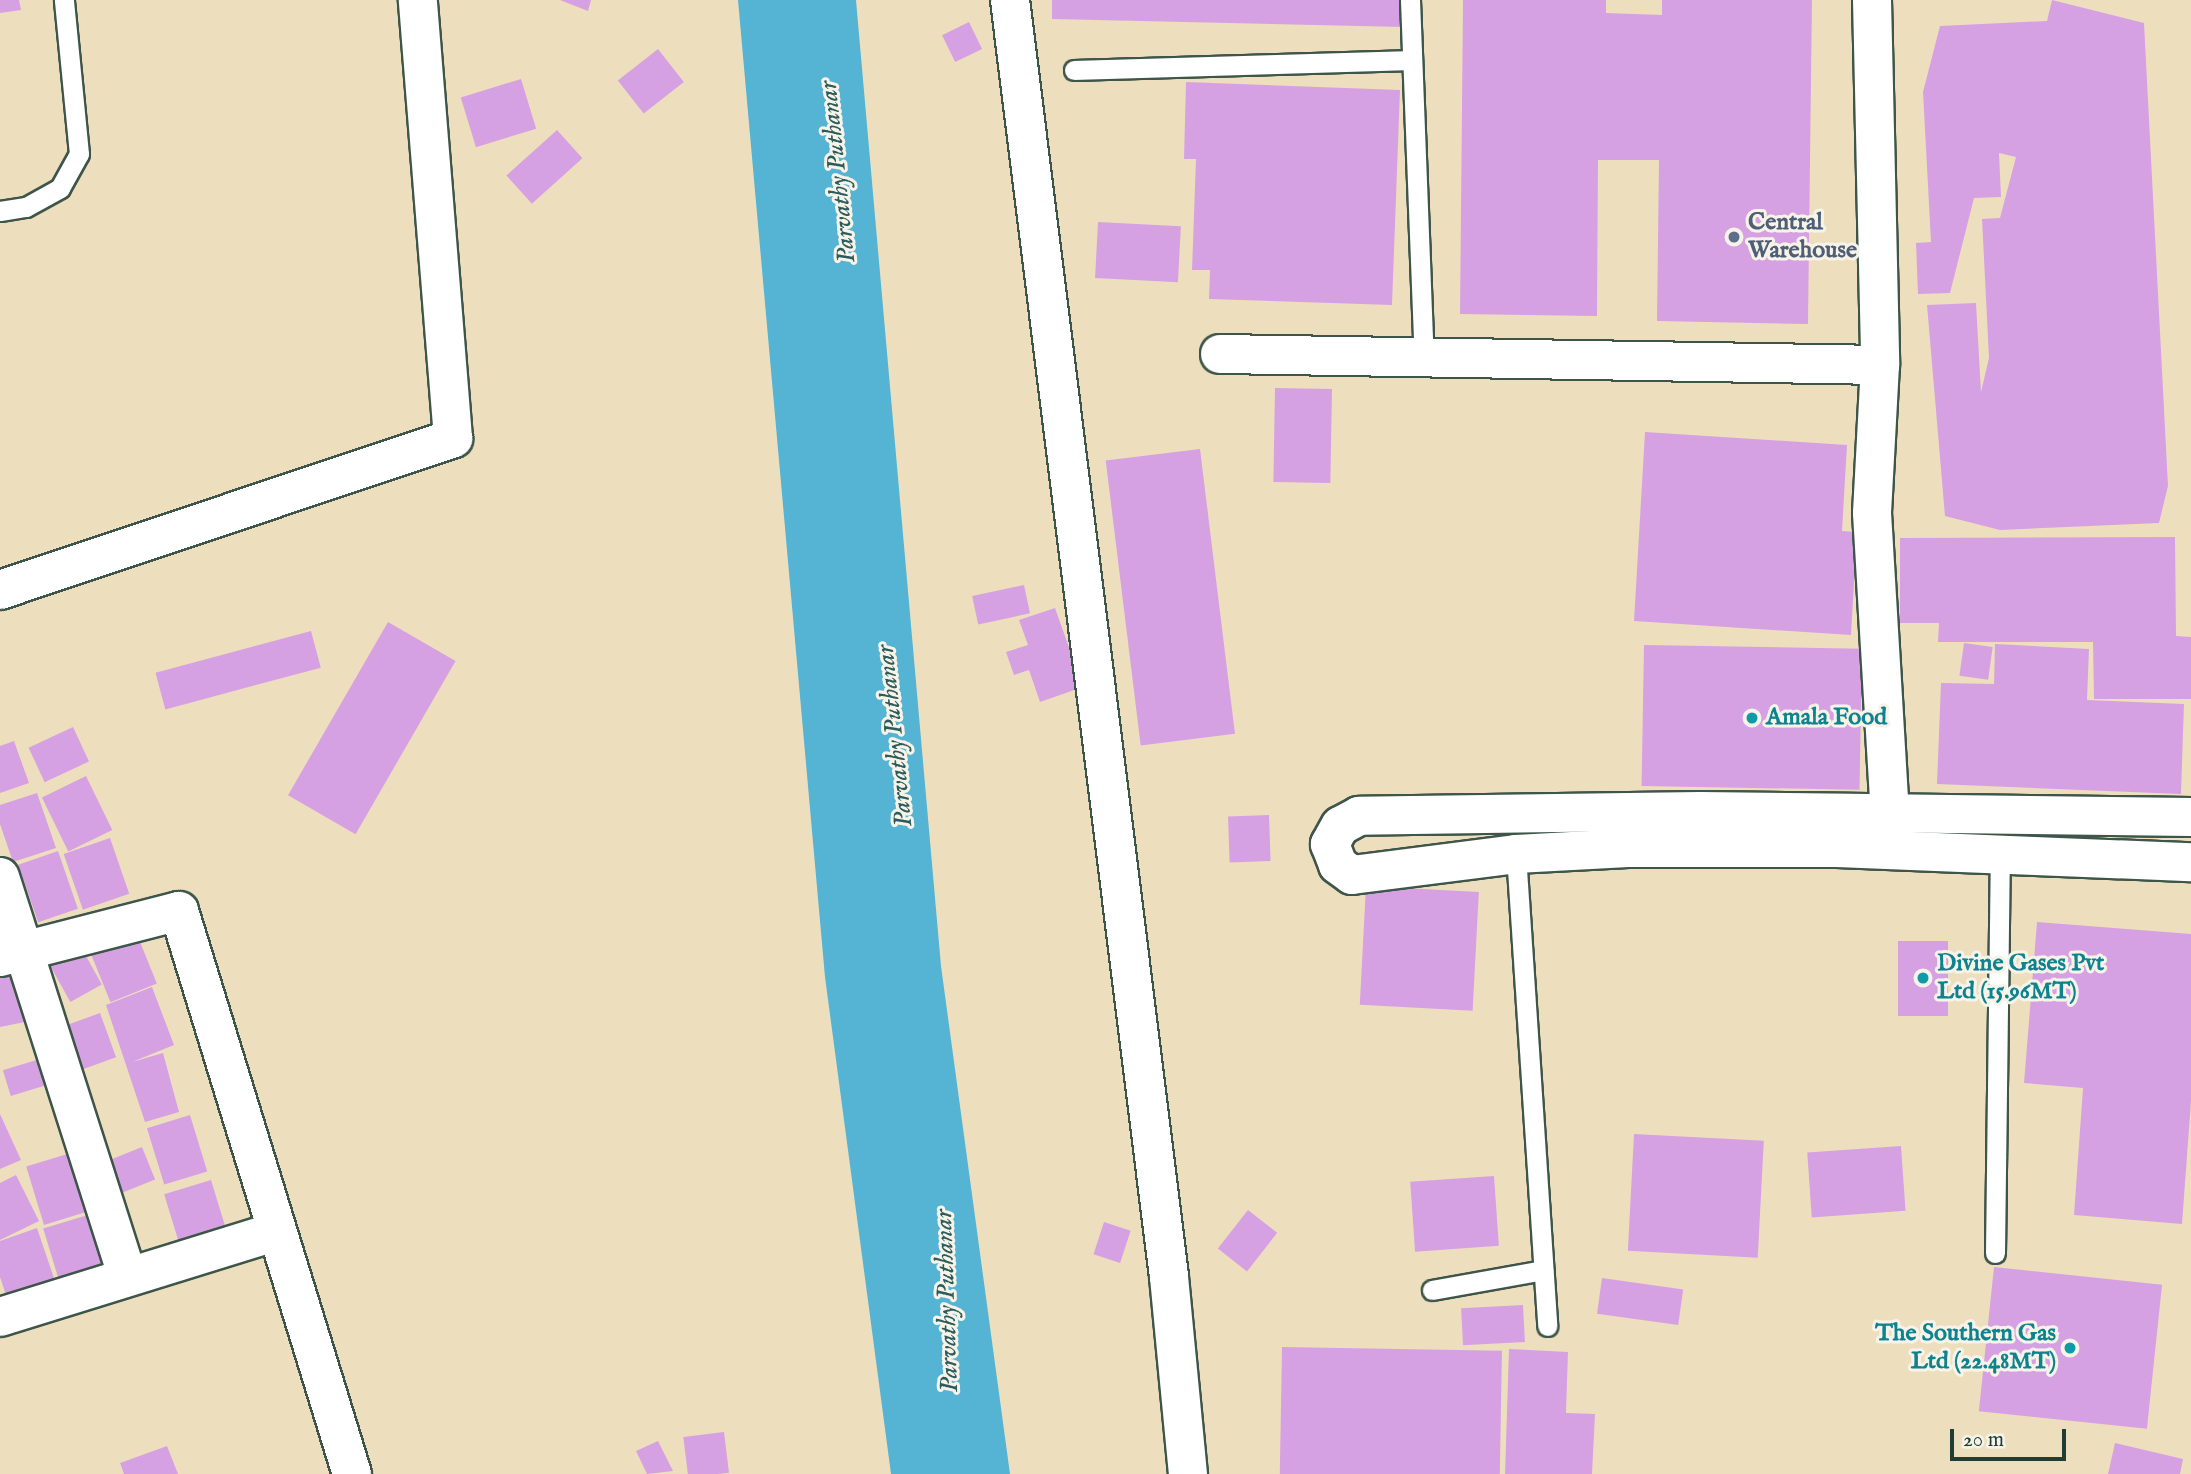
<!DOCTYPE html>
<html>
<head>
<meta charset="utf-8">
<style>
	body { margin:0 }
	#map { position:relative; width:2191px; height:1474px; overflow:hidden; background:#eddfbe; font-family:"IM FELL English",serif }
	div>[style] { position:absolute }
	.water>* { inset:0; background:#55b4d4 }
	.building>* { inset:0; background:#d6a1e2; transform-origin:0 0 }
	.roads { filter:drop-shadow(2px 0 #3e5549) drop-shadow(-2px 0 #3e5549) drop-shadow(0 2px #3e5549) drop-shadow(0 -2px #3e5549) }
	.lane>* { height:19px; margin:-9.5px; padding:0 9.5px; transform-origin:9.5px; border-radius:9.5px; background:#fff }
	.street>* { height:38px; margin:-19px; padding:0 19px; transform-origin:19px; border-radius:19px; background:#fff }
	.secondary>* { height:38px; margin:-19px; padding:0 19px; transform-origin:19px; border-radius:19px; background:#fff }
	.dots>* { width:19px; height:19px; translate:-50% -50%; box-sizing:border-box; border:4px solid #f7f3e8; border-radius:50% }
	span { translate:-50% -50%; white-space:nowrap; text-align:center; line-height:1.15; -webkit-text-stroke:6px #f7f3e8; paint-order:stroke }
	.service-label { font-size:24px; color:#4e5e75; font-weight:700 }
	.left { translate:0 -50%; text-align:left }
	.culture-label { font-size:24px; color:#0d838f; font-weight:700 }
	.right { translate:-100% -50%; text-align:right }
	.water-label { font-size:26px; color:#2c5b5c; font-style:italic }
	.scale { position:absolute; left:1950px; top:1429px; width:116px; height:32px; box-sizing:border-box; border:4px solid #1f3d34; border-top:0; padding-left:9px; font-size:21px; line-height:24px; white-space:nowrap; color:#1f3d34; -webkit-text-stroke:5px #f7f3e8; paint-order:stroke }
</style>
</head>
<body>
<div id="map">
	<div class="water">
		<div style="clip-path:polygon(738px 0,856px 0,941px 966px,1010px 1474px,891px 1474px,825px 977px)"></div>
	</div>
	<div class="building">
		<div style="clip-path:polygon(0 0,19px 0,21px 10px,0 13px)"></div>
		<div style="clip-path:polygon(560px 0,591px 0,588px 11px)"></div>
		<div style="clip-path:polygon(1052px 0,1403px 0,1403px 27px,1052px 19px)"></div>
		<div style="clip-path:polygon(1463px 0,1606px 0,1606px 13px,1662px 15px,1662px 0,1812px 0,1808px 324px,1657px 321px,1659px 160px,1598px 160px,1597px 316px,1460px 314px)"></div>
		<div style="clip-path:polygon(2052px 0,2144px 23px,2168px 486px,2159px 523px,2000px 530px,1945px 516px,1927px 305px,1976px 303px,1981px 392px,1989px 358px,1982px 219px,2000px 218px,2016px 157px,1999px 153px,2001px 197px,1974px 198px,1950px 293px,1918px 294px,1916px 243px,1931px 242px,1923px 92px,1940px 26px,2047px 21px)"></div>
		<div style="left:969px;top:22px;width:30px;height:30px;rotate:64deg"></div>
		<div style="left:658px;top:49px;width:42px;height:51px;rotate:52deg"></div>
		<div style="left:521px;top:79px;width:52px;height:63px;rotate:73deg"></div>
		<div style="clip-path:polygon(1186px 82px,1400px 90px,1392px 305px,1209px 299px,1210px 270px,1192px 270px,1196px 159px,1184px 159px)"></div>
		<div style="left:557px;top:130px;width:38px;height:68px;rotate:48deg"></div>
		<div style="left:1098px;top:222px;width:83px;height:56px;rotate:3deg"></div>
		<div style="left:1275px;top:388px;width:57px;height:94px;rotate:1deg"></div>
		<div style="clip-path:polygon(1645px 432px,1847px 445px,1842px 531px,1857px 532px,1851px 635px,1634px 621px)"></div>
		<div style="left:1200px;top:449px;width:287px;height:95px;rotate:83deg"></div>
		<div style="clip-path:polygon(2175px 537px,2176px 636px,2191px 637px,2191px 699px,2094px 699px,2093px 642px,1938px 642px,1939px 623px,1900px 623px,1900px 538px)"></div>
		<div style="left:1024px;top:585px;width:29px;height:53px;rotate:78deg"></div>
		<div style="clip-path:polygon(1055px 608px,1083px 687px,1040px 702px,1029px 670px,1014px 675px,1006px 652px,1028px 645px,1019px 620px)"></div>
		<div style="left:388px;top:622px;width:78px;height:200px;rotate:30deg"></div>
		<div style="left:311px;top:631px;width:38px;height:161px;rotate:75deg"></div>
		<div style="left:1964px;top:643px;width:29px;height:33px;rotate:8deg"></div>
		<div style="clip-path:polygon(1995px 644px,2089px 649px,2087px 700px,2184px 704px,2181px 794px,1937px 784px,1941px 683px,1994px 684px)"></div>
		<div style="left:1644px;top:645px;width:218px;height:141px;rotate:1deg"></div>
		<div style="left:73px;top:727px;width:38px;height:49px;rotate:65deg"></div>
		<div style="clip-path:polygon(14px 741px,29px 783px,0 793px,0 746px)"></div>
		<div style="left:86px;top:776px;width:60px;height:49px;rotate:64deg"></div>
		<div style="clip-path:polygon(37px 793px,56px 848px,13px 862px,0 824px,0 805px)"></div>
		<div style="left:1269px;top:815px;width:46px;height:41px;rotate:88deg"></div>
		<div style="left:110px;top:838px;width:59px;height:49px;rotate:71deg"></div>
		<div style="left:58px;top:851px;width:61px;height:42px;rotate:71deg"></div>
		<div style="left:1366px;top:886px;width:113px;height:119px;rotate:3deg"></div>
		<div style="clip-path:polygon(2037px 922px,2191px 934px,2191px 1101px,2182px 1224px,2074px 1215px,2083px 1088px,2024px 1083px)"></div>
		<div style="left:134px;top:927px;width:61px;height:50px;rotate:68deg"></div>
		<div style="left:1898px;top:941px;width:50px;height:75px"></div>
		<div style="left:81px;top:947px;width:43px;height:36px;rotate:61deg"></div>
		<div style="clip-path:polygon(20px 973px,30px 1021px,0 1027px,0 977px)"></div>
		<div style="clip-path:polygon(152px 987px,174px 1045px,132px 1062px,163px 1053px,179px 1112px,145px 1122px,106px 1005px)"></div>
		<div style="left:100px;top:1013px;width:47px;height:44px;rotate:70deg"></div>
		<div style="left:43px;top:1058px;width:27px;height:42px;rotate:73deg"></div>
		<div style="clip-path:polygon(0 1114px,21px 1160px,0 1169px)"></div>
		<div style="left:190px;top:1115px;width:59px;height:45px;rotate:73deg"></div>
		<div style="left:1634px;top:1134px;width:130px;height:117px;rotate:3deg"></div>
		<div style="left:1901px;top:1146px;width:65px;height:94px;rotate:86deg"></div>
		<div style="left:142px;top:1147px;width:35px;height:49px;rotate:68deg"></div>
		<div style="left:74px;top:1152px;width:61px;height:50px;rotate:73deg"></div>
		<div style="clip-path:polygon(16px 1175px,39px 1221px,0 1240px,0 1183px)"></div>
		<div style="left:1494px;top:1176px;width:70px;height:84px;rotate:86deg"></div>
		<div style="left:211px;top:1180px;width:62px;height:49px;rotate:73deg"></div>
		<div style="left:1248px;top:1210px;width:37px;height:49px;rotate:38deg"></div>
		<div style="left:91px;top:1214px;width:61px;height:50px;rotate:73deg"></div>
		<div style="left:1104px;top:1222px;width:28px;height:34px;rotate:18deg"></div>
		<div style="clip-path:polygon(37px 1228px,57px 1287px,9px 1304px,0 1277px,0 1241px)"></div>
		<div style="left:1994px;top:1267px;width:169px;height:145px;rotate:6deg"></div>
		<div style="left:1602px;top:1278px;width:82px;height:36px;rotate:8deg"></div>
		<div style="left:1523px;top:1305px;width:37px;height:62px;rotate:87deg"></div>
		<div style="left:1282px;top:1347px;width:220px;height:127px;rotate:1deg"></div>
		<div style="clip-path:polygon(1509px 1349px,1568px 1352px,1566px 1413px,1595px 1414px,1592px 1474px,1505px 1474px)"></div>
		<div style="left:724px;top:1432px;width:41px;height:41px;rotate:83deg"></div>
		<div style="clip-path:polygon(658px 1441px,673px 1471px,647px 1474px,636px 1451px)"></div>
		<div style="clip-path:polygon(2115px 1443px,2183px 1459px,2180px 1474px,2108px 1474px)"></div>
		<div style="clip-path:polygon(167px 1446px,178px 1474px,124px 1474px,120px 1463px)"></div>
	</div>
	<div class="roads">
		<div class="lane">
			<div style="left:1410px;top:0;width:357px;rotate:87.8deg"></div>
			<div style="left:1074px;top:70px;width:338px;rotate:-1.7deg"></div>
			<div style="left:0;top:211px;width:26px;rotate:-9deg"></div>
			<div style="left:26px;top:207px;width:39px;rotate:-29deg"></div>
			<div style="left:60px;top:188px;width:39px;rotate:-61deg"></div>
			<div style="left:79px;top:154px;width:155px;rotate:-95.6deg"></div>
			<div style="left:1516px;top:854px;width:473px;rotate:86.2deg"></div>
			<div style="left:1995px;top:1253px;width:397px;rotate:-89.3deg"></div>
			<div style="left:1432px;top:1290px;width:113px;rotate:-10.2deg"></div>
		</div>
		<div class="street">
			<div style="left:1872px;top:0;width:365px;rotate:88.7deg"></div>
			<div style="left:1880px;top:365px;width:148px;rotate:93.1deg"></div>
			<div style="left:1872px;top:513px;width:324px;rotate:86.6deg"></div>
			<div style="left:1220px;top:354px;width:660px;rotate:0.95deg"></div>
			<div style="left:0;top:590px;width:478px;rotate:-18.5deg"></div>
			<div style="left:453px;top:438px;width:439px;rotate:-94.6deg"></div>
			<div style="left:2191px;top:817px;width:491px;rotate:-179.3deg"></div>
			<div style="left:1700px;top:811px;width:341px;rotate:179.2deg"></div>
			<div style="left:1359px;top:816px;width:21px;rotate:152deg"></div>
			<div style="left:1340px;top:826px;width:21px;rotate:119deg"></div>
			<div style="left:1330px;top:844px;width:22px;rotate:69deg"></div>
			<div style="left:1338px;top:865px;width:17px;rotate:36deg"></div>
			<div style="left:1352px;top:875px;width:165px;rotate:-7.3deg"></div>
			<div style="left:1516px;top:854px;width:112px;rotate:-3.1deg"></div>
			<div style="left:1628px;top:848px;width:209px"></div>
			<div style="left:1837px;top:848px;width:354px;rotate:2.3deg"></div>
			<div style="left:0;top:877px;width:418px;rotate:72.3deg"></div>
			<div style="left:0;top:957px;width:185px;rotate:-14.4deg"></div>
			<div style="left:179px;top:911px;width:589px;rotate:72.92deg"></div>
			<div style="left:0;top:1317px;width:288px;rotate:-17.2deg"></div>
		</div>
		<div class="secondary">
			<div style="left:1010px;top:0;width:1287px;rotate:82.9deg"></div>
			<div style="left:1169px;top:1277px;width:198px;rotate:84.5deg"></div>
		</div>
	</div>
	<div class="dots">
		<div style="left:1734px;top:237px;background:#5c6f8a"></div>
		<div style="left:1752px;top:718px;background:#0f9aa8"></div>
		<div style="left:1923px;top:978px;background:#0f9aa8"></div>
		<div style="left:2070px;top:1348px;background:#0f9aa8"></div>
	</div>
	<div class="service-label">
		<span class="left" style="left:1748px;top:237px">Central<br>Warehouse</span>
	</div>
	<div class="culture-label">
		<span class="left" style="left:1766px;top:718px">Amala Food</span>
		<span class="left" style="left:1937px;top:978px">Divine Gases Pvt<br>Ltd (15.96MT)</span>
		<span class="right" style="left:2056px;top:1348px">The Southern Gas<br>Ltd (22.48MT)</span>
	</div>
	<div class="water-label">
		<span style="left:838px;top:172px;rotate:-96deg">Parvathy Puthanar</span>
		<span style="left:895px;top:736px;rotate:-96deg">Parvathy Puthanar</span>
		<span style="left:947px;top:1301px;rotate:-92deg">Parvathy Puthanar</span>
	</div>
	<div class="scale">20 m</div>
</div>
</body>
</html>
